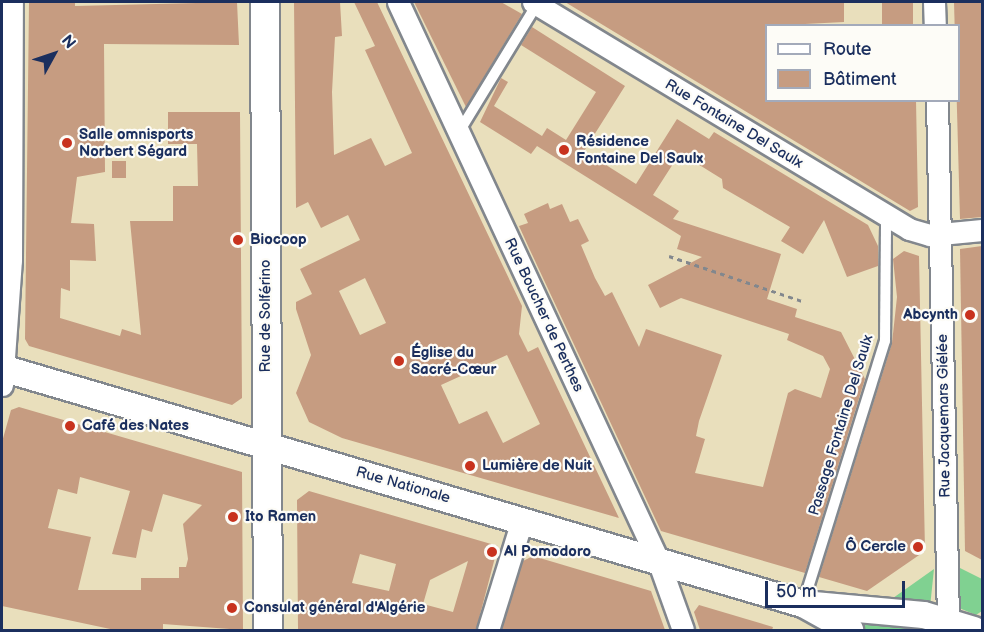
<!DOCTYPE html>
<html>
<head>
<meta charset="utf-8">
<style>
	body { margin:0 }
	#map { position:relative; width:984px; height:632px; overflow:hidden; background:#e9dfbc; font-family:"Balsamiq Sans",sans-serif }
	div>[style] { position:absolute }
	.green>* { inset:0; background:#80d191 }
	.building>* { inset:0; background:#c69c81; transform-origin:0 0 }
	.path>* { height:3px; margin-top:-1.5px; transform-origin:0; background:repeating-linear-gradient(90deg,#82878d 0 4.5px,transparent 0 9px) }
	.roads { filter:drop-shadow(2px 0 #82878d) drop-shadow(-2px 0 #82878d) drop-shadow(0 2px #82878d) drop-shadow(0 -2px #82878d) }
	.service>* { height:10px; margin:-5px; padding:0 5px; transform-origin:5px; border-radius:5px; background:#fff }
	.minor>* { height:21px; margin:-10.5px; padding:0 10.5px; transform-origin:10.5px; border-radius:10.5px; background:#fff }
	.tertiary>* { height:26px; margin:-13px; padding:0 13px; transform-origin:13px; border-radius:13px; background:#fff }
	.secondary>* { height:28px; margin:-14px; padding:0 14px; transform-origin:14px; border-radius:14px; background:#fff }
	.dots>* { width:16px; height:16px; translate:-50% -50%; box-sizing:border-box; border:3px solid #fdfcf7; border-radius:50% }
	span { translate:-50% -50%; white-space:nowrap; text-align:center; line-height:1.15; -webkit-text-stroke:4.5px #fdfcf7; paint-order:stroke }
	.street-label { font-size:15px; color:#1b2f5e }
	.poi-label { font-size:15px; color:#1b2f5e; font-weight:700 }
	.left { translate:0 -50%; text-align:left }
	.right { translate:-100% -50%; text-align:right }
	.frame { position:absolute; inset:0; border:3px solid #1b2f5e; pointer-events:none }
	.legend { position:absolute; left:765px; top:24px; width:195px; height:78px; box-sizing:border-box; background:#fdfcf7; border:2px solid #a3aaba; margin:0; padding:8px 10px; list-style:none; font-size:18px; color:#1b2f5e }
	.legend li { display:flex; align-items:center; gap:12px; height:30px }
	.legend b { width:30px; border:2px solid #a3aaba }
	.north { position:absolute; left:24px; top:24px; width:60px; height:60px; -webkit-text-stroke:4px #fdfcf7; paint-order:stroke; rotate:50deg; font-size:16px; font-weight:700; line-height:24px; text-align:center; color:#1b2f5e }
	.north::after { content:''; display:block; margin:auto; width:21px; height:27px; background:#1b2f5e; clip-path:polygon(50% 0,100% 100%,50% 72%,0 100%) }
	.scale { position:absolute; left:765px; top:581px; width:140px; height:27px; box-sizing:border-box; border:3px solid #1b2f5e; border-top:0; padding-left:8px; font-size:18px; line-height:21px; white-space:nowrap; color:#1b2f5e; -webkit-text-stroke:4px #fdfcf7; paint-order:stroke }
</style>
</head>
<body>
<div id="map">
	<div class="green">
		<div style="clip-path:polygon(956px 566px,982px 579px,982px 611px,976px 615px,959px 608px)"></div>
		<div style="clip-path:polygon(934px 569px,930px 607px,886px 603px)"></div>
		<div style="clip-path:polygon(848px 613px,939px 630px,862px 630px)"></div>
	</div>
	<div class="building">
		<div style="clip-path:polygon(29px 2px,75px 2px,75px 6px,237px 2px,239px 45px,104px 44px,105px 172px,77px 177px,71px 223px,94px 224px,96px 261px,70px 260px,70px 291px,61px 288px,60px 318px,120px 336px,122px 329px,141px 335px,130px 221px,173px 221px,173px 186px,198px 186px,197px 144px,168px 144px,168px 112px,240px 112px,242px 398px,232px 405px,29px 346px,25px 339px)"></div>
		<div style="clip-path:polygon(evenodd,294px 2px,340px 2px,342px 36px,335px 37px,332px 92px,334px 155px,371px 138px,385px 166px,412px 153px,365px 50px,375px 46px,354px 2px,377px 2px,522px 306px,519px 334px,528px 352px,538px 347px,619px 518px,342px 438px,309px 422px,296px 393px,311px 355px,296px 309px,296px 302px,312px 294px,300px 269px,360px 240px,348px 215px,321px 228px,308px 202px,296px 208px,294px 2px,365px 278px,386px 323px,360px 335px,339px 291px,365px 278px,294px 2px,507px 355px,540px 424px,503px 443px,487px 411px,459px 424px,441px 385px,507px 355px)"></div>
		<div style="clip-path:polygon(414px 2px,501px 2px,522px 14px,466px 107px)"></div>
		<div style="clip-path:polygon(565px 2px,844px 2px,844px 22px,766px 26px,766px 100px,916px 100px,918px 207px,910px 211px)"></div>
		<div style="left:882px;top:2px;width:31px;height:24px"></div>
		<div style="clip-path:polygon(954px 2px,982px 2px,982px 217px,960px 219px)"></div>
		<div style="clip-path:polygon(532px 27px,625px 86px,584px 151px,636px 184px,677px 119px,709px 139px,714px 132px,868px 225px,878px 246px,878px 266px,847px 277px,824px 220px,803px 254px,781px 241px,790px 227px,723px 188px,722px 179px,680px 153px,653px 195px,679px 211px,673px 219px,781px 254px,767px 299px,797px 309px,795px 317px,841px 332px,865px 379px,805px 573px,661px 531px,529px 248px,519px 226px,528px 223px,524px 214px,548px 203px,550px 209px,562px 204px,570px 222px,578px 219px,589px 241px,581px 245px,595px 278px,605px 296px,612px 292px,639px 347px,646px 329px,722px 355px,699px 421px,696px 436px,705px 439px,695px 473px,763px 487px,788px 393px,795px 389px,821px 398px,830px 369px,823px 356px,787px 340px,789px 334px,681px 298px,660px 308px,648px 285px,702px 257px,677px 249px,681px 236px,537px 146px,531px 154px,480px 122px,501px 78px,508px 82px,494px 106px,542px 136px,547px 128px,566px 140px,596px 92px,521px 45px)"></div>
		<div style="left:112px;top:161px;width:14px;height:17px"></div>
		<div style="clip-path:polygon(982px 246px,982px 560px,965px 551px,960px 249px)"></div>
		<div style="clip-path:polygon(904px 251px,919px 256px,925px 551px,867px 591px,819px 577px,892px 343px,897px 297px,893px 259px)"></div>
		<div style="clip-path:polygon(evenodd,19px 407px,242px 472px,243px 630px,163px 624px,163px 630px,115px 630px,2px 606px,2px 442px,11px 410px,19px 407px,80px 477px,130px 491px,112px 554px,136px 558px,142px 529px,152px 532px,163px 494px,202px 505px,183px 524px,188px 559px,186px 567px,179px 567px,179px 578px,141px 578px,141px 590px,78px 590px,91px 537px,48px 528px,58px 489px,77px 494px,80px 477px)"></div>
		<div style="clip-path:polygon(evenodd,309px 491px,498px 546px,476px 630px,298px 630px,297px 500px,309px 491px,360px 554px,396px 564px,389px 591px,352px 583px,360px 554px,309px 491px,468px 561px,453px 612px,423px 604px,430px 580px,468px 561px)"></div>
		<div style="clip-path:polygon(533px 556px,651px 591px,665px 630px,501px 630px,523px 561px)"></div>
		<div style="clip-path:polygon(699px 605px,773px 627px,772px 630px,700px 630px,694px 612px)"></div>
	</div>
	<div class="path">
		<div style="left:669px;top:256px;width:140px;rotate:18.7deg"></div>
	</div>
	<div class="roads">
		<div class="service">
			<div style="left:459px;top:132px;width:150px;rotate:-58.6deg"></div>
			<div style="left:803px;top:604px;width:275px;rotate:-72.7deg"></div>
			<div style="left:885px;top:341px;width:126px;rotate:-89.5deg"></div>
		</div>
		<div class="minor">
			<div style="left:398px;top:2px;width:616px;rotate:65.02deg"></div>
			<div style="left:658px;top:560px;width:74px;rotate:70.3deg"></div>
			<div style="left:533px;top:2px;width:439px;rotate:31.1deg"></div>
			<div style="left:909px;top:229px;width:22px;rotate:16deg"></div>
			<div style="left:930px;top:235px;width:52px;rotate:-5.5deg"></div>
			<div style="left:934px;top:2px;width:24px;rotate:88deg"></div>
			<div style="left:937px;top:100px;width:521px;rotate:88.79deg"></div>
			<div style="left:2px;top:385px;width:125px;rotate:-85.9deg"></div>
			<div style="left:11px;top:260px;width:258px;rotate:-89.8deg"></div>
			<div style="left:488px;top:630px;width:115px;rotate:-72.8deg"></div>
		</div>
		<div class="tertiary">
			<div style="left:2px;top:368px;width:835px;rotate:16.42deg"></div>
			<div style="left:803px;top:604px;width:54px;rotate:29deg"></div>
			<div style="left:803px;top:604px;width:121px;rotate:5.2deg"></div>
			<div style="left:924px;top:615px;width:52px;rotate:16.7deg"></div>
		</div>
		<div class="secondary">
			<div style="left:265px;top:2px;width:628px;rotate:89.73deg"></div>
		</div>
	</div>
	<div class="dots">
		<div style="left:67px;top:143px;background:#c8321e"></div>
		<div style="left:564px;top:150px;background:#c8321e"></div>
		<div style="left:238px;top:240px;background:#c8321e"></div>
		<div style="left:970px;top:315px;background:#c8321e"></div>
		<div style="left:399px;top:361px;background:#c8321e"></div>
		<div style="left:70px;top:426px;background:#c8321e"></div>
		<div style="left:470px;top:466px;background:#c8321e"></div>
		<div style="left:233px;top:517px;background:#c8321e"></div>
		<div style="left:918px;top:547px;background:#c8321e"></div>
		<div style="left:492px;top:552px;background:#c8321e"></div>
		<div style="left:232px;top:608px;background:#c8321e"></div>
	</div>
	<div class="street-label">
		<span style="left:734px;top:124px;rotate:31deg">Rue Fontaine Del Saulx</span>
		<span style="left:544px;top:315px;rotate:65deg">Rue Boucher de Perthes</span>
		<span style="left:266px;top:316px;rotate:-90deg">Rue de Solférino</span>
		<span style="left:944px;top:416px;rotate:-91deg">Rue Jacquemars Giélée</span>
		<span style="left:841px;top:425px;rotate:-73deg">Passage Fontaine Del Saulx</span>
		<span style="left:403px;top:485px;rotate:16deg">Rue Nationale</span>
	</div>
	<div class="poi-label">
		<span class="left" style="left:79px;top:143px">Salle omnisports<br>Norbert Ségard</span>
		<span class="left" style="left:576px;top:150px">Résidence<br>Fontaine Del Saulx</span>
		<span class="left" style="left:250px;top:240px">Biocoop</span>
		<span class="right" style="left:958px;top:315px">Abcynth</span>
		<span class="left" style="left:411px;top:361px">Église du<br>Sacré-Cœur</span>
		<span class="left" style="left:82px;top:426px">Café des Nates</span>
		<span class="left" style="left:482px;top:466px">Lumière de Nuit</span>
		<span class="left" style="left:245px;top:517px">Ito Ramen</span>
		<span class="right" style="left:906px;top:547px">Ô Cercle</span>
		<span class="left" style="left:504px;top:552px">Al Pomodoro</span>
		<span class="left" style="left:244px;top:608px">Consulat général d'Algérie</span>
	</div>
	<div class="frame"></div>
	<ul class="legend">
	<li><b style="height:8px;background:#fff"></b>Route</li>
	<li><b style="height:16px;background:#c69c81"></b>Bâtiment</li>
	</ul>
	<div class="north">N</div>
	<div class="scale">50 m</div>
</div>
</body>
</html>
